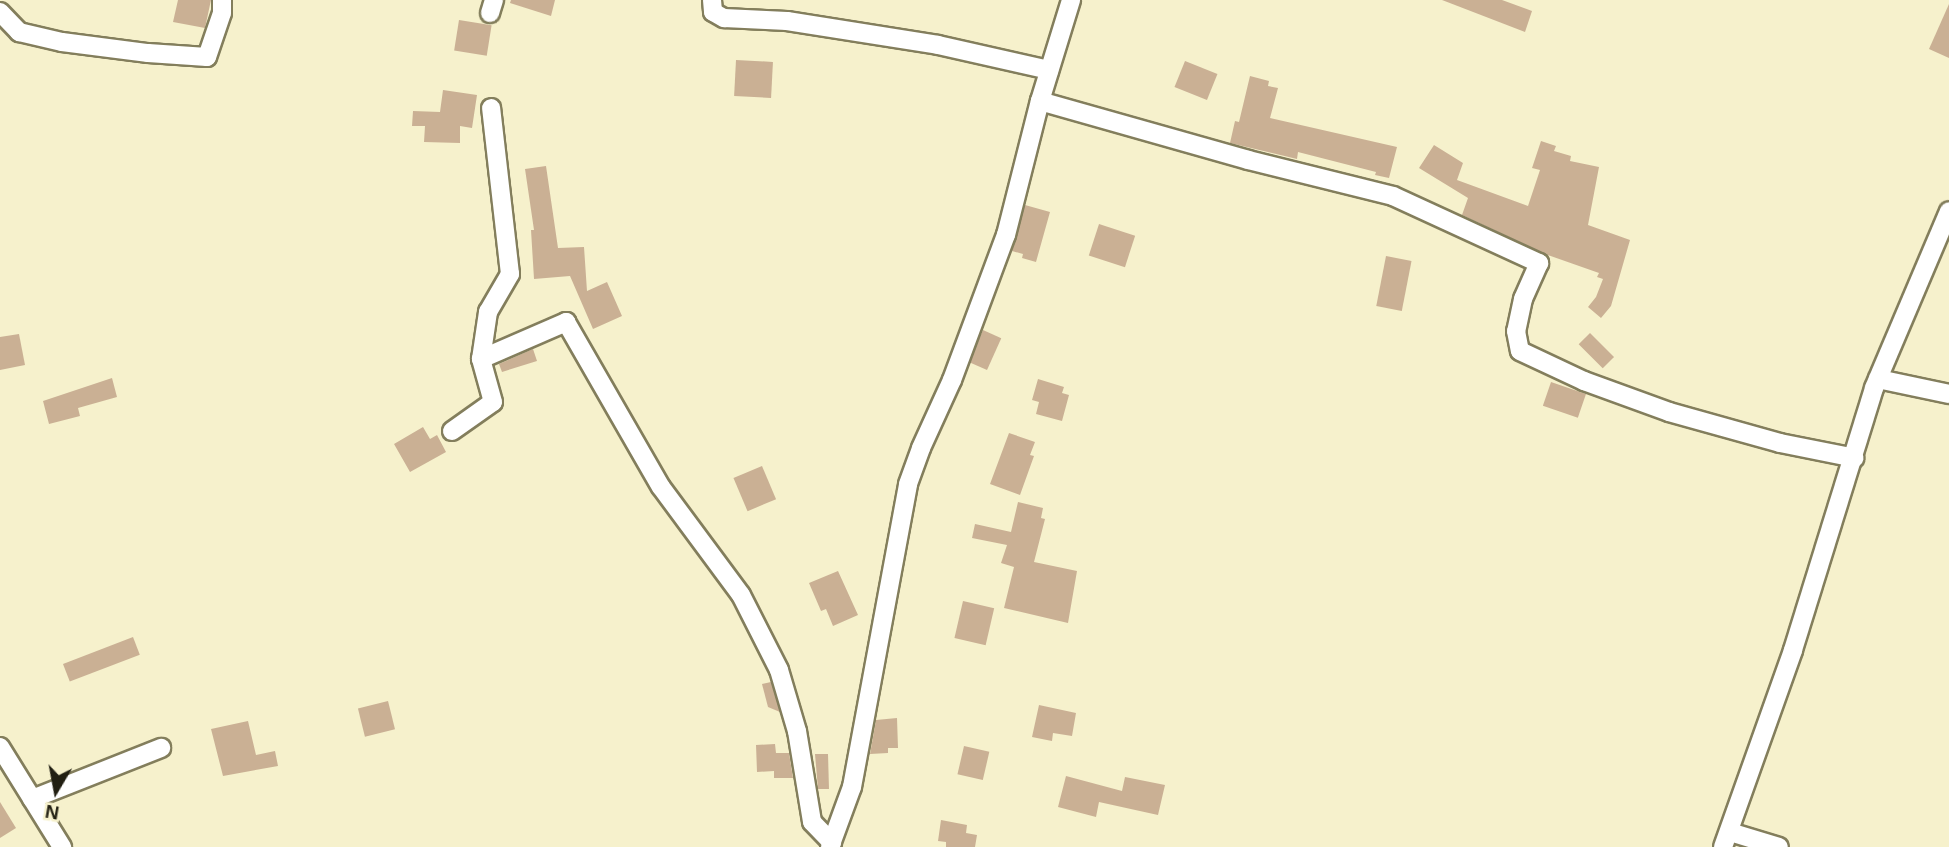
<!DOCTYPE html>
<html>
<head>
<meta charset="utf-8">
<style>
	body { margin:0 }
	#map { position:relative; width:1949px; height:847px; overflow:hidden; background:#f6f1cc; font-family:Helvetica,sans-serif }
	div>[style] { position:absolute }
	.building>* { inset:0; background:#cab094; transform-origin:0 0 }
	.roads { filter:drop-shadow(2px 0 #837e5c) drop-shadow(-2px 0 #837e5c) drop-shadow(0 2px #837e5c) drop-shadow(0 -2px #837e5c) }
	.minor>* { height:18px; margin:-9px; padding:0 9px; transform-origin:9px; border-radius:9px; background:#fff }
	span { translate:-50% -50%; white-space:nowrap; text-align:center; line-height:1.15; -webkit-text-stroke:5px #f6f1cc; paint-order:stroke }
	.north { position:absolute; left:21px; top:756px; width:70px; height:70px; -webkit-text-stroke:5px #f6f1cc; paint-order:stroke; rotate:190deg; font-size:19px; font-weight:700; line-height:28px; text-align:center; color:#211f12 }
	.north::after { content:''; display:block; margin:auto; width:24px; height:32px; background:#211f12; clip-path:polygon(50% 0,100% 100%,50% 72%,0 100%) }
</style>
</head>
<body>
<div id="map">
	<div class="building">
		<div style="clip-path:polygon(178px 0,211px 0,205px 28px,173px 22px)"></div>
		<div style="clip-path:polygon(511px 0,555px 0,551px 16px,510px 3px)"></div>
		<div style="clip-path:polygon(1442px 0,1502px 0,1532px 11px,1525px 32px)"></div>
		<div style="clip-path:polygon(1949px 4px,1949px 58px,1929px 49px)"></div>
		<div style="left:459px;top:20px;width:33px;height:31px;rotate:9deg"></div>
		<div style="left:736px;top:60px;width:37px;height:36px;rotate:3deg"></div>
		<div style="left:1185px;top:61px;width:35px;height:28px;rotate:22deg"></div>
		<div style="clip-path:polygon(1250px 76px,1269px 81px,1268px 86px,1278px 88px,1270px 118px,1397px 147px,1389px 178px,1375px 175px,1376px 172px,1298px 152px,1297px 159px,1230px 143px,1235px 121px,1239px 122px)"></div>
		<div style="clip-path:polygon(443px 90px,477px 95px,472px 128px,460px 126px,460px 143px,424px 142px,425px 126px,412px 126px,413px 111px,440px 112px)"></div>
		<div style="clip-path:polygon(1541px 141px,1556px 146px,1554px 151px,1571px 156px,1570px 161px,1599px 167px,1588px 225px,1630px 240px,1611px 306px,1601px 318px,1588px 307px,1596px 297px,1603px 279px,1597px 277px,1599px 273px,1545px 254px,1462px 215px,1468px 198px,1419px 168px,1434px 145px,1463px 163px,1457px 180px,1528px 206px,1540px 170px,1532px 168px)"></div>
		<div style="clip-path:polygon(546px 166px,558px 248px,584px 247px,587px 291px,607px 282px,622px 316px,593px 329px,570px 276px,534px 279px,531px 230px,534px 230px,525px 169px)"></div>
		<div style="clip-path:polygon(1025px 205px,1050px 212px,1036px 262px,1022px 258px,1023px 254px,1012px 251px)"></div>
		<div style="left:1099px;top:224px;width:38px;height:33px;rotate:18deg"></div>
		<div style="left:1386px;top:256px;width:26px;height:51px;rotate:11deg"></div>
		<div style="left:983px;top:330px;width:20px;height:35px;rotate:24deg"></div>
		<div style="left:1590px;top:333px;width:34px;height:16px;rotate:45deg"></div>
		<div style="clip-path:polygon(19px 334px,25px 365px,0 370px,0 337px)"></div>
		<div style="clip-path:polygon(533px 349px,537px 361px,502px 372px,499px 364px)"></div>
		<div style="clip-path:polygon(112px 378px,117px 397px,78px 408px,80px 416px,49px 424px,43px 401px)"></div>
		<div style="clip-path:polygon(1038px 379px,1064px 387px,1062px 393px,1069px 395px,1062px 421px,1036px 414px,1039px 402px,1032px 400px)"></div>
		<div style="left:1551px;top:382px;width:37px;height:25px;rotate:19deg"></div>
		<div style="clip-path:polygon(423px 427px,430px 439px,437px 435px,446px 452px,410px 472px,394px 444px)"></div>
		<div style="clip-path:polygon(1009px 433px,1035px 442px,1030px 455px,1034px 456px,1020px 495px,990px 484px)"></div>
		<div style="left:762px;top:466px;width:36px;height:31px;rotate:67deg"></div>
		<div style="clip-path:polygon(1018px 502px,1043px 508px,1041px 518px,1045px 519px,1034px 562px,1077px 571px,1068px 623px,1004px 608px,1014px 567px,1001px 563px,1007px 545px,972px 538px,975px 524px,1011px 532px)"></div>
		<div style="clip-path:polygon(838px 571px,858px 615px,833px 626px,826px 609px,821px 611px,809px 583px)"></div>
		<div style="left:963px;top:601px;width:32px;height:38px;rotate:13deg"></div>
		<div style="left:133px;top:637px;width:19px;height:75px;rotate:69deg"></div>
		<div style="clip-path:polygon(771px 682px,780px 712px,768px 707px,762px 684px)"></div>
		<div style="left:388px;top:701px;width:29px;height:31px;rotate:76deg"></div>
		<div style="clip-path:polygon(1039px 705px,1076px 713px,1072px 736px,1053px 733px,1052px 741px,1032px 737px)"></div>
		<div style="clip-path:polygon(897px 718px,898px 748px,888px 748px,888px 753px,870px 754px,876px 720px)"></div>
		<div style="clip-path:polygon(248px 721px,256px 755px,275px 751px,278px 766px,223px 776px,211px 729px)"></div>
		<div style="clip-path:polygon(775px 744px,776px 753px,789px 753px,793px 778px,774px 778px,774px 771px,757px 772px,756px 745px)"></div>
		<div style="left:964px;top:746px;width:26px;height:29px;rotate:13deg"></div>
		<div style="clip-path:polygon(815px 754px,828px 754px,829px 789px,818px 789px)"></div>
		<div style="clip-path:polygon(1066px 776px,1122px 791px,1125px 777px,1165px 785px,1158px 815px,1099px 802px,1096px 817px,1058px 807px)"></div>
		<div style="clip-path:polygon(0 802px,16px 828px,0 838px)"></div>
		<div style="clip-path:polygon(941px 820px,967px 825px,966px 833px,977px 835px,975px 847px,946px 847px,946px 842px,938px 841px)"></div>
	</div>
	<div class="roads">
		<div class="minor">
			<div style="left:712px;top:0;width:12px;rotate:85deg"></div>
			<div style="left:713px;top:12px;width:13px;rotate:29deg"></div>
			<div style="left:724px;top:18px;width:63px;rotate:2.7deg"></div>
			<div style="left:787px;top:21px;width:153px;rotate:9deg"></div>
			<div style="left:938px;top:45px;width:114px;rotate:12.7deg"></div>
			<div style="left:0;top:12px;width:28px;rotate:46deg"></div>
			<div style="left:19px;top:32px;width:44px;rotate:13.1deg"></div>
			<div style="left:62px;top:42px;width:87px;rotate:7.3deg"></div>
			<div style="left:148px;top:53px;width:59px;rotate:3.9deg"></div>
			<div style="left:207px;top:57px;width:46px;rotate:-71.2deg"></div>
			<div style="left:222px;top:13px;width:13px;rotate:-90deg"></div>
			<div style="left:490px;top:13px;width:14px;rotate:-73deg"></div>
			<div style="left:1040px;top:101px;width:216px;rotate:15.8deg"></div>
			<div style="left:1248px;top:160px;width:149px;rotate:13.9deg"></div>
			<div style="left:1393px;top:196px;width:161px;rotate:24.7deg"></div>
			<div style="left:1539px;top:263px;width:39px;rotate:114deg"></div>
			<div style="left:1523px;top:299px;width:33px;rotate:102deg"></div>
			<div style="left:1516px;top:331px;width:20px;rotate:79deg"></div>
			<div style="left:1520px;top:351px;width:71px;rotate:25.1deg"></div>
			<div style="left:1584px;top:381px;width:90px;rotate:20deg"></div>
			<div style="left:1669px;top:412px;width:115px;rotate:15.6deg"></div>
			<div style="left:1780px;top:443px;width:76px;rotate:11.3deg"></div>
			<div style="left:481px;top:359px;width:48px;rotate:-81.5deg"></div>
			<div style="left:488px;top:312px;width:44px;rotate:-59.9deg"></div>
			<div style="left:510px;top:274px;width:167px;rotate:-96.5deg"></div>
			<div style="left:1878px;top:379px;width:73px;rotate:11.9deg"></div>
			<div style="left:452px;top:431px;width:50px;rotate:-35.3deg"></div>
			<div style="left:493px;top:402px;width:45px;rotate:-105.6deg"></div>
			<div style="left:481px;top:359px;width:93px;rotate:-23.5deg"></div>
			<div style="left:566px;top:322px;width:190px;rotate:60.1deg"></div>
			<div style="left:661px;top:487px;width:134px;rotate:53.5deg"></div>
			<div style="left:741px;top:595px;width:84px;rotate:63.1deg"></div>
			<div style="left:779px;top:670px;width:64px;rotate:73.6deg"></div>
			<div style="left:797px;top:731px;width:92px;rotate:80.6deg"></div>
			<div style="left:812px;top:822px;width:29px;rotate:46deg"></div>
			<div style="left:0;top:747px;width:118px;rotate:58.2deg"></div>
			<div style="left:32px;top:799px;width:139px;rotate:-21.6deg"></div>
			<div style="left:1730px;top:832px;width:51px;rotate:17deg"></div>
			<div style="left:830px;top:847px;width:64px;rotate:-69.9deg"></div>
			<div style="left:852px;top:787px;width:308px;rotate:-79.5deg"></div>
			<div style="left:908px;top:484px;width:38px;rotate:-70deg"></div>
			<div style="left:921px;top:448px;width:75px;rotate:-65.5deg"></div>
			<div style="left:952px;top:380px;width:155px;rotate:-69.6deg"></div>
			<div style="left:1006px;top:235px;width:138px;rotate:-75.8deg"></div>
			<div style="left:1040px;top:101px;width:106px;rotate:-72.9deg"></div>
			<div style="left:1723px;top:847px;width:209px;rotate:-70.4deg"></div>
			<div style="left:1793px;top:650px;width:274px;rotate:-72.8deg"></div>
			<div style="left:1874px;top:388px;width:192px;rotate:-67deg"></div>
		</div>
	</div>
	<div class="north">N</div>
</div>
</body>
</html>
